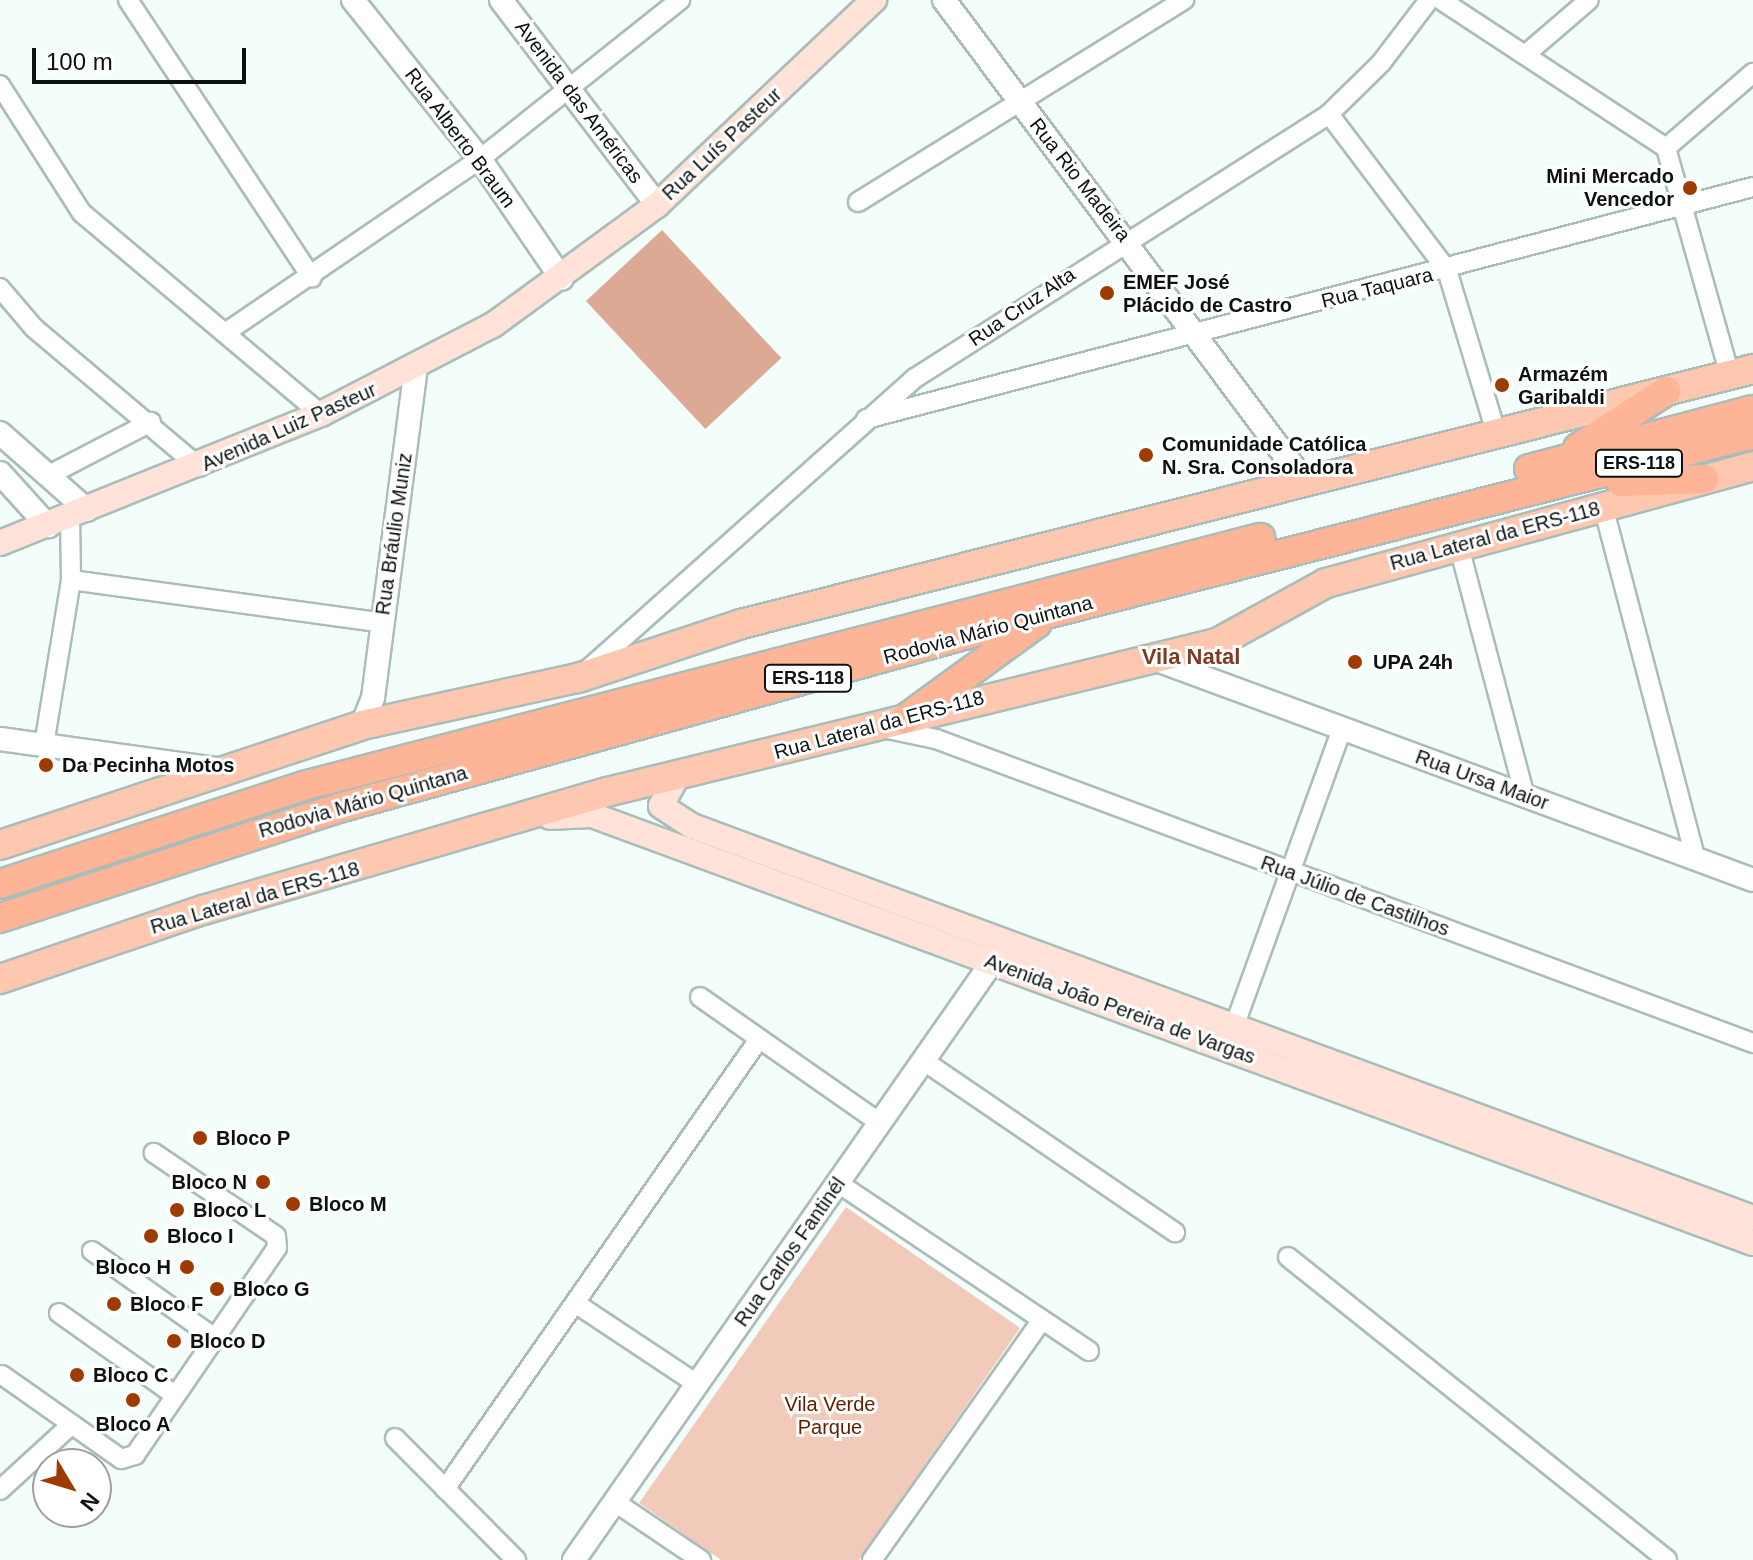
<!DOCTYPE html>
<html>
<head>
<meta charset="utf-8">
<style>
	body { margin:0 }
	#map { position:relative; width:1753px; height:1560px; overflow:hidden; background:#f3fefb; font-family:Arial,sans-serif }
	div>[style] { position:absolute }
	.green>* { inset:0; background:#f1caba }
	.forest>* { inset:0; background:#dca994; transform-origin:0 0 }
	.roads { filter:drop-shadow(2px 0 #aabdb8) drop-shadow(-2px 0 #aabdb8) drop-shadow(0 2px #aabdb8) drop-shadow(0 -2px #aabdb8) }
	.minor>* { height:18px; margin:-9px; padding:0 9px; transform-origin:9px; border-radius:9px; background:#fff }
	.tertiary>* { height:22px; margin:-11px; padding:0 11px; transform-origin:11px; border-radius:11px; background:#fff }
	.secondary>* { height:24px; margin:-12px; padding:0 12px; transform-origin:12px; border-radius:12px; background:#ffe3d8 }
	.primary>* { height:28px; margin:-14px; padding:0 14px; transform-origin:14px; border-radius:14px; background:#fec7b0 }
	.trunk>* { height:28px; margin:-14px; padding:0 14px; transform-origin:14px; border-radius:14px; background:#feb496 }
	.dots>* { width:22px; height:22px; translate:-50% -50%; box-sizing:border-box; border:4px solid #fff; border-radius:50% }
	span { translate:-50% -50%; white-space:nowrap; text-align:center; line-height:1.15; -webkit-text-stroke:6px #fff; paint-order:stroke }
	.shield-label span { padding:2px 6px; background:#fff; border:2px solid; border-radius:6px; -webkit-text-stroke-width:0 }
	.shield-label { font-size:18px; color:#0c1211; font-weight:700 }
	.street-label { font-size:20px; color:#0c1211 }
	.poi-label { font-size:20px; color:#0c1211; font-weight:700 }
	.right { translate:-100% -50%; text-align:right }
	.left { translate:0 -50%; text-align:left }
	.park-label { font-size:20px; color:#5e2102 }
	.neighbourhood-label { font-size:22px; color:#7d3c1f; font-weight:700 }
	.north { position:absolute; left:32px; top:1448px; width:80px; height:80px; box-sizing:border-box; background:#fff; border:2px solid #9ea0a0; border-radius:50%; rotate:128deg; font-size:22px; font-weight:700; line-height:32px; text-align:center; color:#0c1211 }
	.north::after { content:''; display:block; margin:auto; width:28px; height:36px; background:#9d3b00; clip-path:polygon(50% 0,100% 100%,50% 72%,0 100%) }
	.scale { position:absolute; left:32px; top:48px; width:214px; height:36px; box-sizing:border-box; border:4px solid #0c1211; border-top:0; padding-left:10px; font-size:24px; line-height:28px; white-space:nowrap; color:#0c1211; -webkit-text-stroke:6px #fff; paint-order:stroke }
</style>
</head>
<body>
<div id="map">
	<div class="green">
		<div style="clip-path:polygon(846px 1207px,1020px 1328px,859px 1560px,721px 1560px,639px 1503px)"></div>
	</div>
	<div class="forest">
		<div style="left:662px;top:230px;width:175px;height:104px;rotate:47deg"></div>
	</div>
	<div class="roads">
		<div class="minor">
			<div style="left:128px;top:0;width:333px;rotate:56.5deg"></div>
			<div style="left:1441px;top:0;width:269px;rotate:33.3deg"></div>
			<div style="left:1666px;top:148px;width:236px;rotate:74.3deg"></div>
			<div style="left:1525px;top:55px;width:84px;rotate:-40.7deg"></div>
			<div style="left:0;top:85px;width:152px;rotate:57.4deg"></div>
			<div style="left:82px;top:213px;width:312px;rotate:40.1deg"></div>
			<div style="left:1329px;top:114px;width:196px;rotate:52.9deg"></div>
			<div style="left:1447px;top:270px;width:173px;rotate:73.2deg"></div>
			<div style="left:1666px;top:148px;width:115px;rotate:-40.8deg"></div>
			<div style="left:858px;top:202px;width:384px;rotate:-31.8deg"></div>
			<div style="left:0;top:288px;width:52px;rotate:49.6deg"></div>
			<div style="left:34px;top:328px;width:216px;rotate:40.1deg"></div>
			<div style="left:225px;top:333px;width:309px;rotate:-34.3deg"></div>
			<div style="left:480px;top:159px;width:256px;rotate:-38.5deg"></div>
			<div style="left:866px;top:419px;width:917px;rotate:-14.66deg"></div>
			<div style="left:49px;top:475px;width:115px;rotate:-27.5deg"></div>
			<div style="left:1603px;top:506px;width:366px;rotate:75.3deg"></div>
			<div style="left:1458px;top:543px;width:262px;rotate:75.2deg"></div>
			<div style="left:71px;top:580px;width:315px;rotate:7.8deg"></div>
			<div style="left:585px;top:672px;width:442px;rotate:-41.7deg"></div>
			<div style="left:915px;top:378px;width:491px;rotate:-32.5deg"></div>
			<div style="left:1329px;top:114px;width:73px;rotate:-44.4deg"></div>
			<div style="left:1381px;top:63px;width:79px;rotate:-52.7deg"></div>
			<div style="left:888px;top:729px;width:49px;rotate:11.8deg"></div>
			<div style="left:936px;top:739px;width:872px;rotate:20.41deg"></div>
			<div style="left:44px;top:745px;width:167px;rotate:-80.7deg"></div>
			<div style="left:71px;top:580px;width:63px;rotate:-90.9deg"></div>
			<div style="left:700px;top:997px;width:220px;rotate:35deg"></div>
			<div style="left:1230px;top:1038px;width:330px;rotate:-70.1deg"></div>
			<div style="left:924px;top:1061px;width:304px;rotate:34.3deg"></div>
			<div style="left:838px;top:1183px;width:302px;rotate:33.8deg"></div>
			<div style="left:92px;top:1251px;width:151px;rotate:35.3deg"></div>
			<div style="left:1288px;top:1257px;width:485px;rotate:38.6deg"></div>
			<div style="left:575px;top:1303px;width:146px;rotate:33.6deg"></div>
			<div style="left:59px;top:1313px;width:142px;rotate:35.3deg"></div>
			<div style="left:2px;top:1375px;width:146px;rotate:35.2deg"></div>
			<div style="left:121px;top:1459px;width:15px;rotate:-16deg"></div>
			<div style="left:135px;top:1455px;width:251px;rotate:-55.6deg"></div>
			<div style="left:277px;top:1248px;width:12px;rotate:-95deg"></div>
			<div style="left:276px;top:1236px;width:148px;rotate:-145.8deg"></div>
			<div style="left:395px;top:1438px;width:172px;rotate:45.2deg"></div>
			<div style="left:445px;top:1489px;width:549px;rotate:-55.09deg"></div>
			<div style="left:0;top:1490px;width:96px;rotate:-42.5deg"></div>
			<div style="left:615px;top:1502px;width:104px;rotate:34deg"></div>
			<div style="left:872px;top:1560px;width:294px;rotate:-54.7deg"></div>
		</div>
		<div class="tertiary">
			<div style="left:353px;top:0;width:203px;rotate:51.4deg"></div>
			<div style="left:480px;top:159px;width:145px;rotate:55.7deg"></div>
			<div style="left:501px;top:0;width:258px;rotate:52.7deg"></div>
			<div style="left:944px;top:0;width:596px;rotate:53.19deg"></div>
			<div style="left:0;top:433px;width:116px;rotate:41.5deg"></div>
			<div style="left:0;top:473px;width:72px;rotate:47.8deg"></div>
			<div style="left:1154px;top:659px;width:638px;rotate:20.25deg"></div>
			<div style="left:362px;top:725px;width:29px;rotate:-68deg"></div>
			<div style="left:373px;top:698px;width:332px;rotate:-82.6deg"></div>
			<div style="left:0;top:739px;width:218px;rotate:7.9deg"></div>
			<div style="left:574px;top:1560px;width:747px;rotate:-55.03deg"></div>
		</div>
		<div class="secondary">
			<div style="left:0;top:543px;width:346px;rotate:-21.9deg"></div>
			<div style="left:321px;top:414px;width:194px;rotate:-27.4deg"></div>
			<div style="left:493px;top:325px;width:203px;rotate:-36.2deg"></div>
			<div style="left:657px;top:205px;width:299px;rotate:-43.4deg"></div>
			<div style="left:678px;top:775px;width:35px;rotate:119deg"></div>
			<div style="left:661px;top:806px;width:37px;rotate:33deg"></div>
			<div style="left:692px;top:826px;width:1131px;rotate:20.28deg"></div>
			<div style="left:550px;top:817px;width:42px;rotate:-2.7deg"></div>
			<div style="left:592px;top:815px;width:1237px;rotate:20.24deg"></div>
		</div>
		<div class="primary">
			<div style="left:0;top:845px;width:381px;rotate:-18.3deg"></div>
			<div style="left:362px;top:725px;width:221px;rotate:-12.3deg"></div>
			<div style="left:578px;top:678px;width:172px;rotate:-18.3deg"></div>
			<div style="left:741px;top:624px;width:1044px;rotate:-14.14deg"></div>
			<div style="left:0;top:979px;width:214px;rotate:-18.8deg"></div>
			<div style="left:203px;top:910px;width:421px;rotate:-16.3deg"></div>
			<div style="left:607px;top:792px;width:628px;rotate:-13.73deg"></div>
			<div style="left:1217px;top:643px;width:124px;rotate:-28.8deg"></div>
			<div style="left:1326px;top:583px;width:443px;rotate:-15.3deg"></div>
		</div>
		<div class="trunk">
			<div style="left:1578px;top:448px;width:105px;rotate:-32.9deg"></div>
			<div style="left:1529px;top:469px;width:232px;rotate:-14.8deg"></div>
			<div style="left:1621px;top:482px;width:83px;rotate:-2.1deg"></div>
			<div style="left:905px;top:719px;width:163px;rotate:-36deg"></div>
			<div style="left:0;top:884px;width:318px;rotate:-17.9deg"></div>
			<div style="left:303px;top:786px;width:989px;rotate:-14.53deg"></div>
			<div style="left:0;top:918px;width:356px;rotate:-18deg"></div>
			<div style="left:339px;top:808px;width:649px;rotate:-15.47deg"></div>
			<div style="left:964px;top:635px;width:814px;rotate:-14.29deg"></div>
		</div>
	</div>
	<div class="dots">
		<div style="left:1690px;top:188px;background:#9d3b00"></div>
		<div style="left:1107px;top:293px;background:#9d3b00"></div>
		<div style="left:1502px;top:385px;background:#9d3b00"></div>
		<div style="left:1146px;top:455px;background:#9d3b00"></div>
		<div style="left:1355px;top:662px;background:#9d3b00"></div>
		<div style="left:46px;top:765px;background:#9d3b00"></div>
		<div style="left:200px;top:1138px;background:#9d3b00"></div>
		<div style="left:263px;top:1182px;background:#9d3b00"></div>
		<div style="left:293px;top:1204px;background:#9d3b00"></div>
		<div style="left:177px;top:1210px;background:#9d3b00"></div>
		<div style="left:151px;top:1236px;background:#9d3b00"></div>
		<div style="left:187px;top:1267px;background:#9d3b00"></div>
		<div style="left:217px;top:1289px;background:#9d3b00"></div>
		<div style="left:114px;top:1304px;background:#9d3b00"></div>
		<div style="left:174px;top:1341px;background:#9d3b00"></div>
		<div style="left:77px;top:1375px;background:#9d3b00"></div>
		<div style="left:133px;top:1400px;background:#9d3b00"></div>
	</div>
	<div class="shield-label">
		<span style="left:1639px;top:463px">ERS-118</span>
		<span style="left:808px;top:678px">ERS-118</span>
	</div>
	<div class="street-label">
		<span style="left:579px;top:102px;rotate:53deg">Avenida das Américas</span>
		<span style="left:460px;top:138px;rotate:53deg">Rua Alberto Braum</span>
		<span style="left:722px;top:144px;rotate:-43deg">Rua Luís Pasteur</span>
		<span style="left:1080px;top:180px;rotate:52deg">Rua Rio Madeira</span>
		<span style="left:1377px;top:288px;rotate:-14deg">Rua Taquara</span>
		<span style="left:1022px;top:307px;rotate:-34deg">Rua Cruz Alta</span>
		<span style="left:289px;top:427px;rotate:-24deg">Avenida Luiz Pasteur</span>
		<span style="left:394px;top:534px;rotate:-82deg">Rua Bráulio Muniz</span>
		<span style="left:1495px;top:536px;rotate:-15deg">Rua Lateral da ERS-118</span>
		<span style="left:988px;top:630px;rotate:-15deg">Rodovia Mário Quintana</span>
		<span style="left:879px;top:725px;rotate:-15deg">Rua Lateral da ERS-118</span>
		<span style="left:1482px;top:780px;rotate:20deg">Rua Ursa Maior</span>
		<span style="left:363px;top:802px;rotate:-16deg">Rodovia Mário Quintana</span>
		<span style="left:1355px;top:896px;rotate:20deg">Rua Júlio de Castilhos</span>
		<span style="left:255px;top:898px;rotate:-16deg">Rua Lateral da ERS-118</span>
		<span style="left:1120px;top:1009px;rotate:20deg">Avenida João Pereira de Vargas</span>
		<span style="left:790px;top:1252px;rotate:-55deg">Rua Carlos Fantinél</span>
	</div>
	<div class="poi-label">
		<span class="right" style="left:1674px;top:188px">Mini Mercado<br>Vencedor</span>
		<span class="left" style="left:1123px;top:294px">EMEF José<br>Plácido de Castro</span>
		<span class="left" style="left:1518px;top:386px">Armazém<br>Garibaldi</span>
		<span class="left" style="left:1162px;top:456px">Comunidade Católica<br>N. Sra. Consoladora</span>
		<span class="left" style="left:1373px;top:662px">UPA 24h</span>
		<span class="left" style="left:62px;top:765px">Da Pecinha Motos</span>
		<span class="left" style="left:216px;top:1138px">Bloco P</span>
		<span class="right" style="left:247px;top:1182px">Bloco N</span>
		<span class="left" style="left:309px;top:1204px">Bloco M</span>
		<span class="left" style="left:193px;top:1210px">Bloco L</span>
		<span class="left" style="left:167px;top:1236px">Bloco I</span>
		<span class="right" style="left:171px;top:1267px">Bloco H</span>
		<span class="left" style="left:233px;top:1289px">Bloco G</span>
		<span class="left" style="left:130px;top:1304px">Bloco F</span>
		<span class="left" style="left:190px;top:1341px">Bloco D</span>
		<span class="left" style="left:93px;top:1375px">Bloco C</span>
		<span style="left:133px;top:1424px">Bloco A</span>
	</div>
	<div class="park-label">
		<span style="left:830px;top:1416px">Vila Verde<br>Parque</span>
	</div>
	<div class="neighbourhood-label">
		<span style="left:1191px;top:657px">Vila Natal</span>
	</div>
	<div class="north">N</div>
	<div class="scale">100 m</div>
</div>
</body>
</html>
